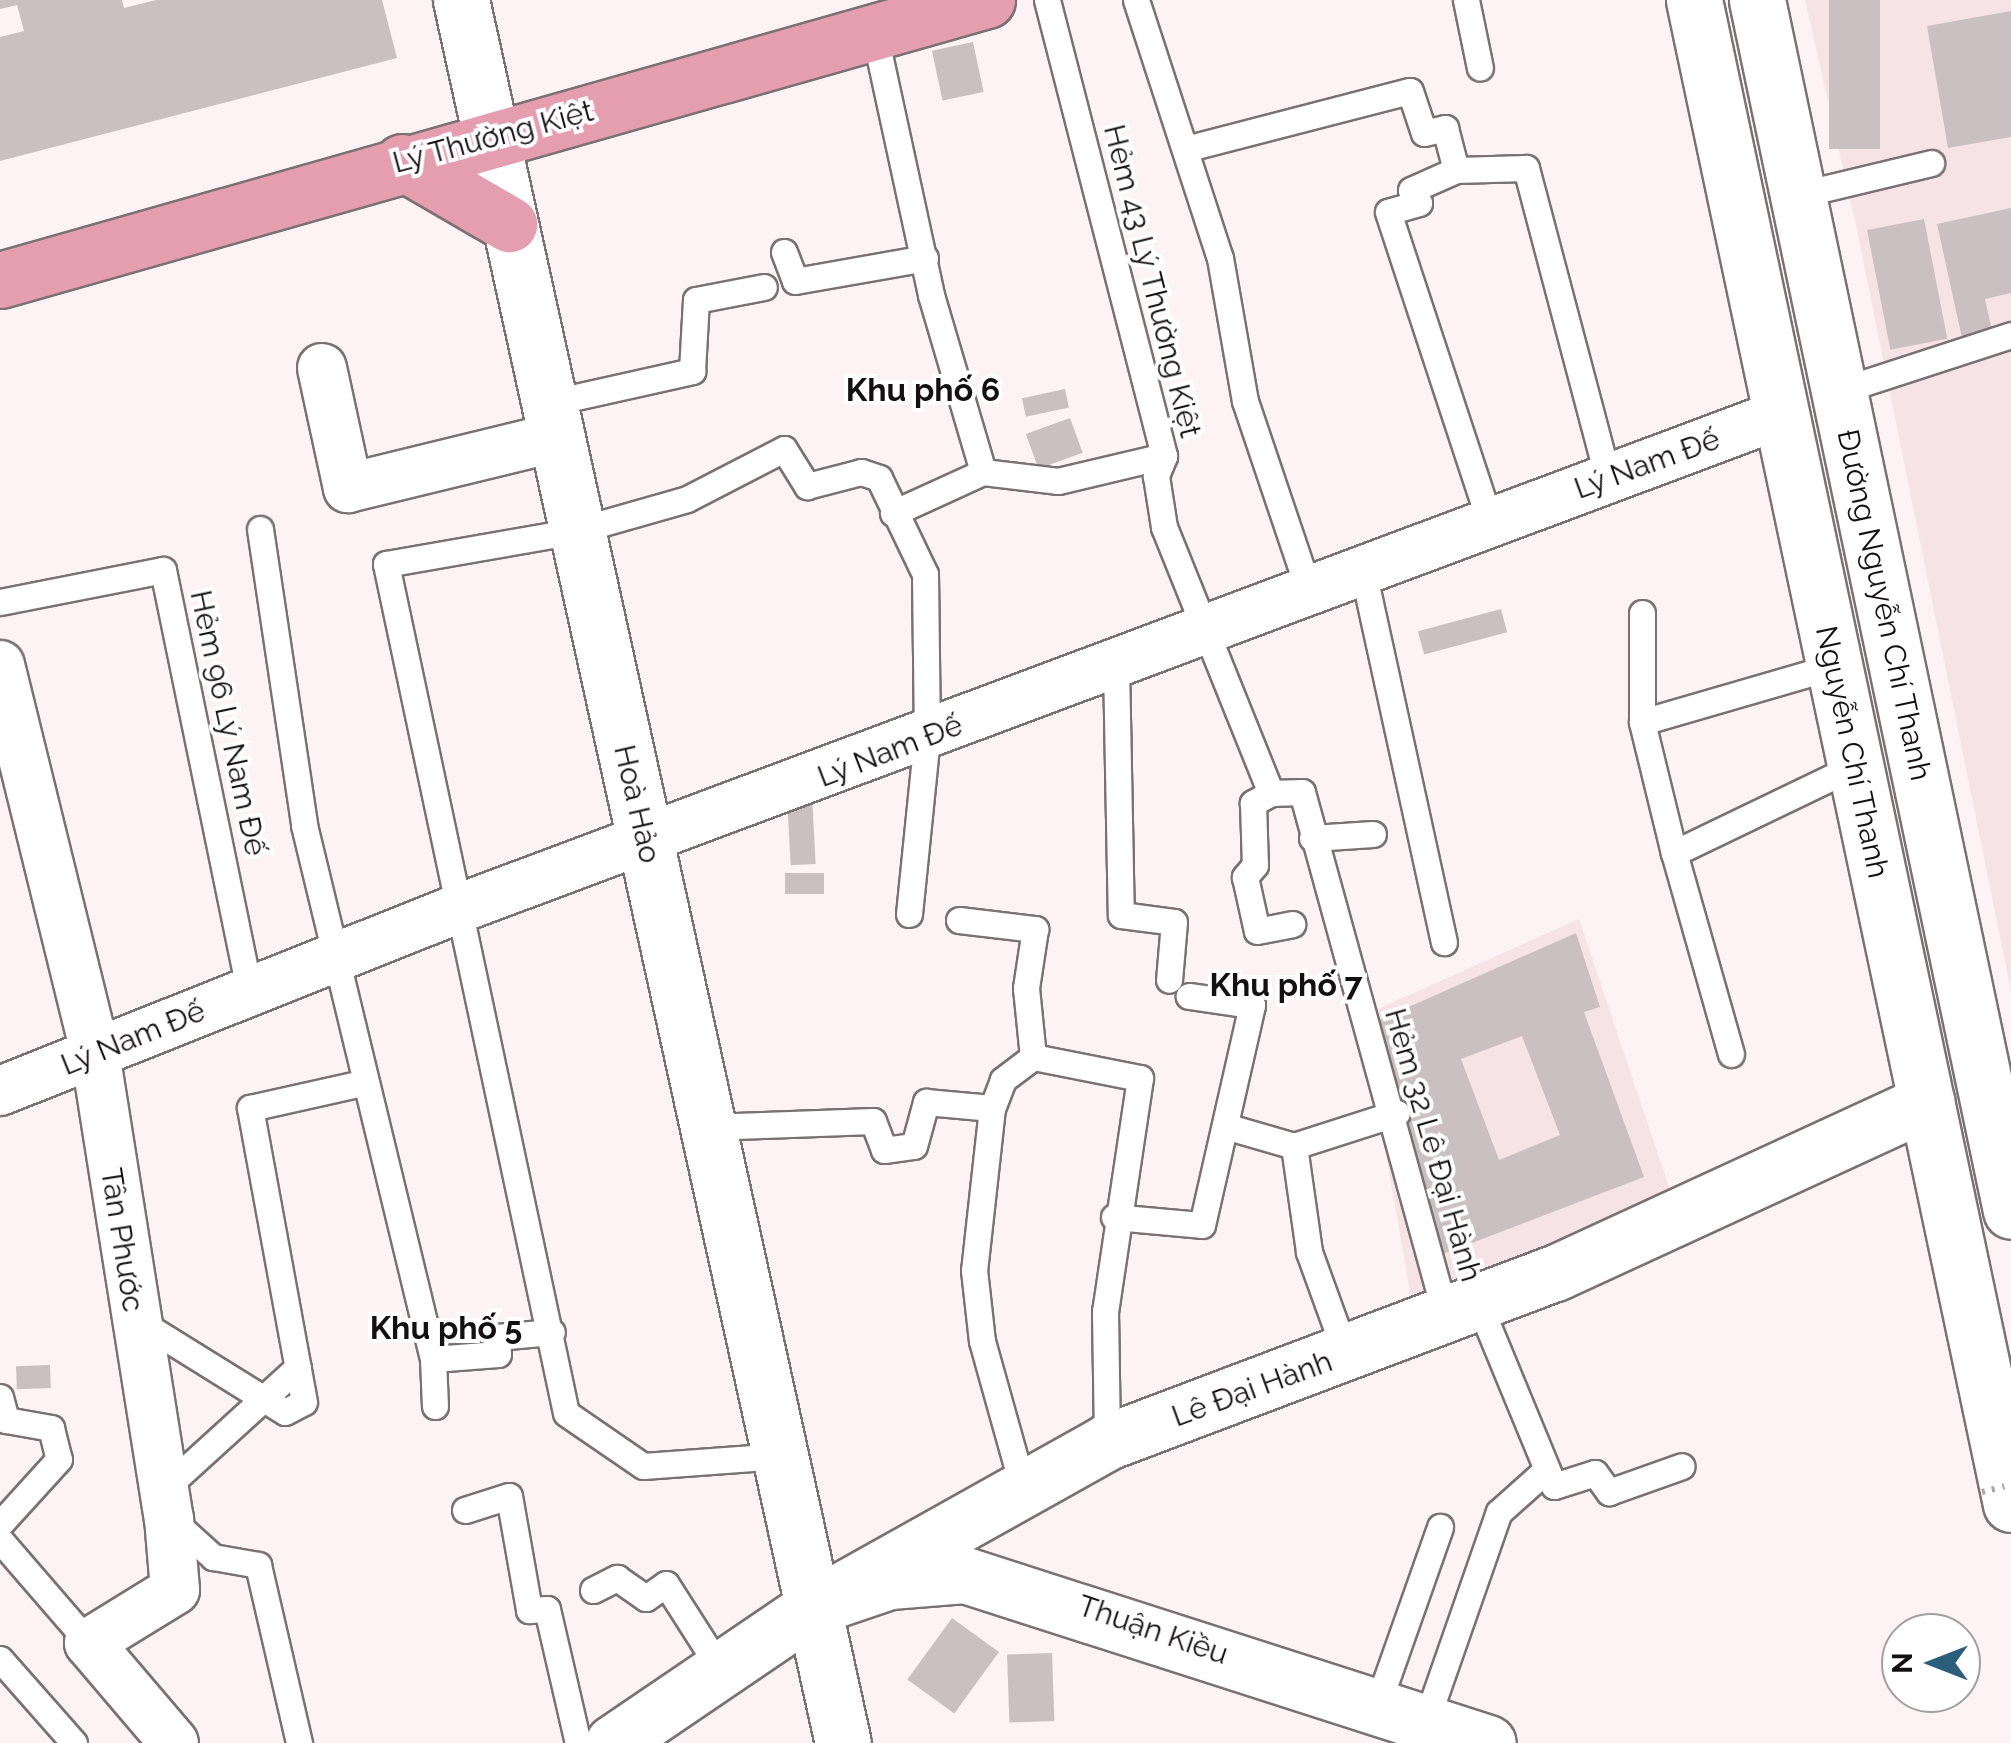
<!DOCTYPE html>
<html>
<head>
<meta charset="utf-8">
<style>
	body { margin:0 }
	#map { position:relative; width:2011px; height:1743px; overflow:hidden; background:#fdf2f4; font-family:Raleway,sans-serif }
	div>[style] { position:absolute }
	.built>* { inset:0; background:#f6e3e6 }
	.building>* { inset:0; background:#cac0c1; transform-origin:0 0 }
	.roads { filter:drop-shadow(2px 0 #7a7173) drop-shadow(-2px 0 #7a7173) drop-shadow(0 2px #7a7173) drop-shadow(0 -2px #7a7173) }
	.service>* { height:25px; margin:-12.5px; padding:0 12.5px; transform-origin:12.5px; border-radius:12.5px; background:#fff }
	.minor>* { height:48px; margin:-24px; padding:0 24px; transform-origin:24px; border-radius:24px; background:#fff }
	.tertiary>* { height:55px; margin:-27.5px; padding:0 27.5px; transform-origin:27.5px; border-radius:27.5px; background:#fff }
	.secondary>* { height:55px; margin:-27.5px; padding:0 27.5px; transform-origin:27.5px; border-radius:27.5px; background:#fff }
	.primary>* { height:55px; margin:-27.5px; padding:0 27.5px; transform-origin:27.5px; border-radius:27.5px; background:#e59db0 }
	.path-bridge>* { height:6px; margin-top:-3px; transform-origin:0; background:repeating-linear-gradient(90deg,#aea5a7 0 2.5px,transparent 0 10.5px) }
	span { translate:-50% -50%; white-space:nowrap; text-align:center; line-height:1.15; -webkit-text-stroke:8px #fff; paint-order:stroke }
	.street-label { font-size:30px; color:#141011 }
	.neighbourhood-label { font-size:32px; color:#141011; font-weight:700 }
	.north { position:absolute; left:1881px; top:1613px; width:100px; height:100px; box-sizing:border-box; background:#fff; border:2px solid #a19fa0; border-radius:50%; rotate:270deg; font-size:28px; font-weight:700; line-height:40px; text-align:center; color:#141011 }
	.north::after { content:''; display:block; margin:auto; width:35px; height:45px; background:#2b5e7b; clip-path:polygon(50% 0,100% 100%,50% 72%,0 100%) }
</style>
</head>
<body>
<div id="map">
	<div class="built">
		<div style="clip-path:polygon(1805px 0,2011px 0,2011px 991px,1856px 225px)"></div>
		<div style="clip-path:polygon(1579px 919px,1676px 1208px,1413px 1309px,1362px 1016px)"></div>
	</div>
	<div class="building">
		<div style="clip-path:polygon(0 0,122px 0,124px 8px,156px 0,382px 0,397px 58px,0 161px,0 37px,24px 31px,17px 5px,0 9px)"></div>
		<div style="left:1829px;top:0;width:51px;height:149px"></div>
		<div style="clip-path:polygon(2011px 11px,2011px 137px,1948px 148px,1927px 26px)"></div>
		<div style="left:973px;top:42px;width:51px;height:42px;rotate:78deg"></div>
		<div style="clip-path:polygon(2011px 208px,2011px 293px,1985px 299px,1992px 331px,1962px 338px,1937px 224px)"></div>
		<div style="left:1924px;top:219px;width:122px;height:58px;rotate:79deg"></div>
		<div style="left:1065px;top:389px;width:19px;height:44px;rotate:78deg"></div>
		<div style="left:1070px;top:418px;width:37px;height:47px;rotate:70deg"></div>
		<div style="left:1501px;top:609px;width:24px;height:86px;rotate:75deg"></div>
		<div style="left:812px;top:795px;width:69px;height:25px;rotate:87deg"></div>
		<div style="left:824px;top:873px;width:21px;height:39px;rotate:90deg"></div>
		<div style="clip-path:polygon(evenodd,1576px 933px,1600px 1007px,1584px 1012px,1644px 1177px,1443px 1254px,1377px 1021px,1576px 933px,1522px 1036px,1560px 1135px,1499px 1160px,1461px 1059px,1522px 1036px)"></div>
		<div style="left:50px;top:1365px;width:23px;height:34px;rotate:88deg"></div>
		<div style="left:952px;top:1618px;width:58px;height:76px;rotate:36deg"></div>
		<div style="left:1052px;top:1653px;width:68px;height:45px;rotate:88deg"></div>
	</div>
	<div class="roads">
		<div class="service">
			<div style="left:1047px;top:0;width:471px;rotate:75.6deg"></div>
			<div style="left:1164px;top:456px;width:22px;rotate:112deg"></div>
			<div style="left:1156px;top:476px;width:52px;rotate:81.1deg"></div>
			<div style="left:1164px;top:527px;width:287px;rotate:68.1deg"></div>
			<div style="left:1271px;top:793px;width:21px;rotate:151deg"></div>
			<div style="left:1253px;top:803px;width:62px;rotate:88.2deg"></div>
			<div style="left:1255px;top:865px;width:16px;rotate:130deg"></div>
			<div style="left:1245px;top:877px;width:55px;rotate:77.5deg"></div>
			<div style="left:1257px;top:931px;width:36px;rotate:-11deg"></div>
			<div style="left:1136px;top:0;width:271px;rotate:72deg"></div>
			<div style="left:1220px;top:258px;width:145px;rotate:80.1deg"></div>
			<div style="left:1245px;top:401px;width:200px;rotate:71.4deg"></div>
			<div style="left:1466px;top:0;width:69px;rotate:78.4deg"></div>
			<div style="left:874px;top:31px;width:270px;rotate:77.8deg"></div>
			<div style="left:931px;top:295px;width:184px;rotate:73.6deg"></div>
			<div style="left:983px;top:472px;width:99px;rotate:155.5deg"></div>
			<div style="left:1185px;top:149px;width:232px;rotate:-14.5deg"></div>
			<div style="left:1410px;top:91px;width:44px;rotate:71.6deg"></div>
			<div style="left:1424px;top:133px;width:22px;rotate:-13deg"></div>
			<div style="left:1445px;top:128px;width:43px;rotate:75.3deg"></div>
			<div style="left:1456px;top:170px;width:49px;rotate:156deg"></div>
			<div style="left:1411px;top:190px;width:15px;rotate:58deg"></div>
			<div style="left:1419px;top:203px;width:32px;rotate:164deg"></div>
			<div style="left:1388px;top:212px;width:327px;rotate:71.8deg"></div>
			<div style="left:1456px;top:170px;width:70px;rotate:-1.6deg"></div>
			<div style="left:1526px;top:168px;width:321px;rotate:75.2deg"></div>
			<div style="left:1798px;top:195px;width:137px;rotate:-13.5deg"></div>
			<div style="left:784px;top:252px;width:31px;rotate:69deg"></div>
			<div style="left:795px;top:281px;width:132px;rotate:-10deg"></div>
			<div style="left:1839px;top:391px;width:181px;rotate:-18deg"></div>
			<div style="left:549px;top:403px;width:147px;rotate:-12.6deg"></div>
			<div style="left:692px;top:371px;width:71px;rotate:-86.8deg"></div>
			<div style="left:696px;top:300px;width:69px;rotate:-10.8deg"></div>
			<div style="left:983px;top:472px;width:76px;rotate:6.8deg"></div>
			<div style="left:1058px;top:481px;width:109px;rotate:-13.3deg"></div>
			<div style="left:260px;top:529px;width:299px;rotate:81.5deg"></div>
			<div style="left:304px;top:825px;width:549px;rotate:76.42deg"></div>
			<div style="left:433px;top:1359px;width:47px;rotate:87.6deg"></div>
			<div style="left:1363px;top:571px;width:380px;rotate:77.7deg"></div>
			<div style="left:0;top:602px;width:166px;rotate:-11.1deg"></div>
			<div style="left:163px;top:570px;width:431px;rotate:78.4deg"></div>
			<div style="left:1642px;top:613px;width:109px;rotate:90deg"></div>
			<div style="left:1642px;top:722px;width:135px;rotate:76.3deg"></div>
			<div style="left:1116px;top:664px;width:251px;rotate:88.9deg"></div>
			<div style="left:1121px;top:915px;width:53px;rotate:7.5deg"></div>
			<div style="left:1174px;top:922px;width:58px;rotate:94.9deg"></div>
			<div style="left:1642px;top:722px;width:201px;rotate:-16.2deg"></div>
			<div style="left:1271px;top:793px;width:31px;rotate:-2deg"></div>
			<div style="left:1302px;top:792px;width:540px;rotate:74.65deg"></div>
			<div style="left:1312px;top:838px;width:61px;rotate:-3.8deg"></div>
			<div style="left:959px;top:920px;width:77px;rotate:6.8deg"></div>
			<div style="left:1035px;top:929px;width:60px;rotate:98.7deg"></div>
			<div style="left:1026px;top:988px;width:69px;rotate:84.2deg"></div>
			<div style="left:1033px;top:1057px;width:38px;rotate:143deg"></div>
			<div style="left:1003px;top:1080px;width:30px;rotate:111deg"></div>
			<div style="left:992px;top:1108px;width:163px;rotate:96.3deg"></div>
			<div style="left:974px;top:1270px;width:71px;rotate:83.6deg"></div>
			<div style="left:982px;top:1341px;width:153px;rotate:74.4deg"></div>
			<div style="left:1731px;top:1054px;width:209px;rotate:-105.8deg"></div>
			<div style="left:1674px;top:853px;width:201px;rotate:-25.7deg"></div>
			<div style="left:1033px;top:1057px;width:109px;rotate:11.1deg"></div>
			<div style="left:1140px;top:1078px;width:236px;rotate:98.5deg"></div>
			<div style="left:1105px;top:1311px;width:131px;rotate:89.1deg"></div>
			<div style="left:1225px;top:1126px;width:72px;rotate:16.2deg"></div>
			<div style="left:1294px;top:1146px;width:107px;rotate:81.9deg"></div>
			<div style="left:1309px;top:1252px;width:109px;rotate:70.1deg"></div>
			<div style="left:708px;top:1127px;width:165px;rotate:-2.1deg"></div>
			<div style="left:873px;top:1121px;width:31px;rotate:69deg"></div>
			<div style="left:884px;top:1150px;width:30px;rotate:-8deg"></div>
			<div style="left:914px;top:1146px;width:46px;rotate:-74.7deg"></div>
			<div style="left:926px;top:1102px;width:66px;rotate:5.2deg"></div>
			<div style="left:1294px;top:1146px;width:108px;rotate:-17.8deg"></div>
			<div style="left:1114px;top:1217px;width:88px;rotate:5.2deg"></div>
			<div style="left:1202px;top:1225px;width:226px;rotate:-77.2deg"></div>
			<div style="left:1252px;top:1005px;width:64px;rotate:-171.9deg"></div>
			<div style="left:1478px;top:1302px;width:199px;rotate:67.6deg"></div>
			<div style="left:1554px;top:1486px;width:43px;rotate:-17.6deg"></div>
			<div style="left:1595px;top:1473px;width:24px;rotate:54deg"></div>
			<div style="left:1609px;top:1492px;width:77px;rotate:-19.6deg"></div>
			<div style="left:137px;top:1320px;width:174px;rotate:31.9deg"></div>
			<div style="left:285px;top:1412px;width:21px;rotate:-28deg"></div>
			<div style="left:304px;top:1402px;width:299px;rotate:-100.4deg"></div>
			<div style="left:250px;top:1108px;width:115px;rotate:-12.6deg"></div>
			<div style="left:433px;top:1359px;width:65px;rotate:-4.4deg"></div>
			<div style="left:498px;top:1354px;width:17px;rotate:-93deg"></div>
			<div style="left:497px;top:1337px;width:55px;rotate:-5.2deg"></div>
			<div style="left:0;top:1397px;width:24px;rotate:75deg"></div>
			<div style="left:6px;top:1420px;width:46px;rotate:10.1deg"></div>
			<div style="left:51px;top:1428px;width:32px;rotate:76deg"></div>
			<div style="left:59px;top:1459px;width:88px;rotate:132.2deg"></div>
			<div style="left:780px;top:1456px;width:137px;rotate:175.8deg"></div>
			<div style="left:643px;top:1466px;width:93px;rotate:-145.5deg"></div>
			<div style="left:566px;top:1413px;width:868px;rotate:-101.97deg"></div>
			<div style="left:386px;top:564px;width:192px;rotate:-9.9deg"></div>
			<div style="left:575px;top:531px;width:116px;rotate:-15.9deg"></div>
			<div style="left:687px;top:499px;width:109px;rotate:-27.3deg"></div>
			<div style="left:784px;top:449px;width:44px;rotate:58.1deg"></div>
			<div style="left:807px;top:486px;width:56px;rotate:-14.5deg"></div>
			<div style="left:861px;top:472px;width:19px;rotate:18deg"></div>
			<div style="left:879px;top:478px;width:106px;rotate:64.4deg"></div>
			<div style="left:925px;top:574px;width:163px;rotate:89.3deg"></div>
			<div style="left:927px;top:737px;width:178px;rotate:95.8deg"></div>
			<div style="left:164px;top:1489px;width:181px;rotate:-42.3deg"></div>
			<div style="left:465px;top:1510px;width:46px;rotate:-17.7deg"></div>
			<div style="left:509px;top:1496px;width:116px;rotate:80deg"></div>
			<div style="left:529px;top:1610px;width:18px;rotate:-3deg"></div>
			<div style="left:547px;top:1609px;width:138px;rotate:77deg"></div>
			<div style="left:171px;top:1519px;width:57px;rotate:42.1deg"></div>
			<div style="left:213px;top:1557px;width:46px;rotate:10.1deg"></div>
			<div style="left:258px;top:1565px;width:183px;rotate:77deg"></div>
			<div style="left:0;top:1540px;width:136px;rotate:49.2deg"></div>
			<div style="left:593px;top:1590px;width:27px;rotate:-27deg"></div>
			<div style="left:617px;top:1578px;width:35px;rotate:35deg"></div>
			<div style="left:646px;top:1598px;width:24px;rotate:-35deg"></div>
			<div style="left:666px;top:1584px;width:102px;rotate:57.4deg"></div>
			<div style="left:0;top:1659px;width:112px;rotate:48.6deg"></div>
			<div style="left:1377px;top:1706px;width:190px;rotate:-70.6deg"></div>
			<div style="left:1443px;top:1728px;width:29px;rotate:-110deg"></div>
			<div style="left:1433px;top:1701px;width:200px;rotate:-70.8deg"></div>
			<div style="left:1499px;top:1512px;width:62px;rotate:-41.7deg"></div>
		</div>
		<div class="minor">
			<div style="left:322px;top:368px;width:123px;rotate:77.8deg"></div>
			<div style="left:348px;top:488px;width:215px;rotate:-13.7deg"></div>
			<div style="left:0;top:665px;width:399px;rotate:76.2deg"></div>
			<div style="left:95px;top:1053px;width:471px;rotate:81deg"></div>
			<div style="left:169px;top:1518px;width:72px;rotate:85.2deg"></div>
			<div style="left:175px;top:1590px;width:101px;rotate:148.4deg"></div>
			<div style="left:89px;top:1643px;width:131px;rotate:49.6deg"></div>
			<div style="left:0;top:1091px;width:495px;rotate:-21.7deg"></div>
			<div style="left:460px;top:908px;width:1410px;rotate:-20.5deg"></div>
		</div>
		<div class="tertiary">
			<div style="left:461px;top:0;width:1784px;rotate:77.64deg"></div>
			<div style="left:846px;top:1588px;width:299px;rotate:-29.2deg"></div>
			<div style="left:1107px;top:1442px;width:479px;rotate:-20.7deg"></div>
			<div style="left:1555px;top:1273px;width:409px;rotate:-24.7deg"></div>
		</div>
		<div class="secondary">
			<div style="left:1694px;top:0;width:1537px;rotate:78.1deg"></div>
			<div style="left:1757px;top:0;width:1237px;rotate:78.15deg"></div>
			<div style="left:613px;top:1743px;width:242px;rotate:-34.2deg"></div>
			<div style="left:813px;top:1607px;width:81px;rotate:-18.7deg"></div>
			<div style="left:890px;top:1581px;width:75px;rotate:-4.6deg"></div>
			<div style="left:965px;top:1575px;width:549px;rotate:17.81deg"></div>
		</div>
		<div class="primary">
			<div style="left:402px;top:162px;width:124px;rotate:30.1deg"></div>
			<div style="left:0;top:280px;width:1026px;rotate:-15.84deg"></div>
		</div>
	</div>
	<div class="path-bridge">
		<div style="left:1982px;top:1492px;width:30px;rotate:-14deg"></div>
	</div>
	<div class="street-label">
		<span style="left:493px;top:137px;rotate:-15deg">Lý Thường Kiệt</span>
		<span style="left:1152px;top:281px;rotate:76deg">Hẻm 43 Lý Thường Kiệt</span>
		<span style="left:1647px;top:464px;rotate:-20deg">Lý Nam Đế</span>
		<span style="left:1884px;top:605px;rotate:78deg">Đường Nguyễn Chí Thanh</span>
		<span style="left:228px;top:723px;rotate:78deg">Hẻm 96 Lý Nam Đế</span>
		<span style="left:890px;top:751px;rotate:-21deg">Lý Nam Đế</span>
		<span style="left:1852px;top:752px;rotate:78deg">Nguyễn Chí Thanh</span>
		<span style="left:637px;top:804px;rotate:77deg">Hoà Hảo</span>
		<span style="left:133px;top:1038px;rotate:-22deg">Lý Nam Đế</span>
		<span style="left:1433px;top:1145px;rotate:74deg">Hẻm 32 Lê Đại Hành</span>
		<span style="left:122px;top:1240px;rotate:81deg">Tân Phước</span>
		<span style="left:1252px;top:1389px;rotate:-20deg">Lê Đại Hành</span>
		<span style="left:1153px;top:1630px;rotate:19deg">Thuận Kiều</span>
	</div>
	<div class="neighbourhood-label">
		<span style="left:923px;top:390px">Khu phố 6</span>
		<span style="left:1286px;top:985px">Khu phố 7</span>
		<span style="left:446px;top:1328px">Khu phố 5</span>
	</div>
	<div class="north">N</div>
</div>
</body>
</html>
